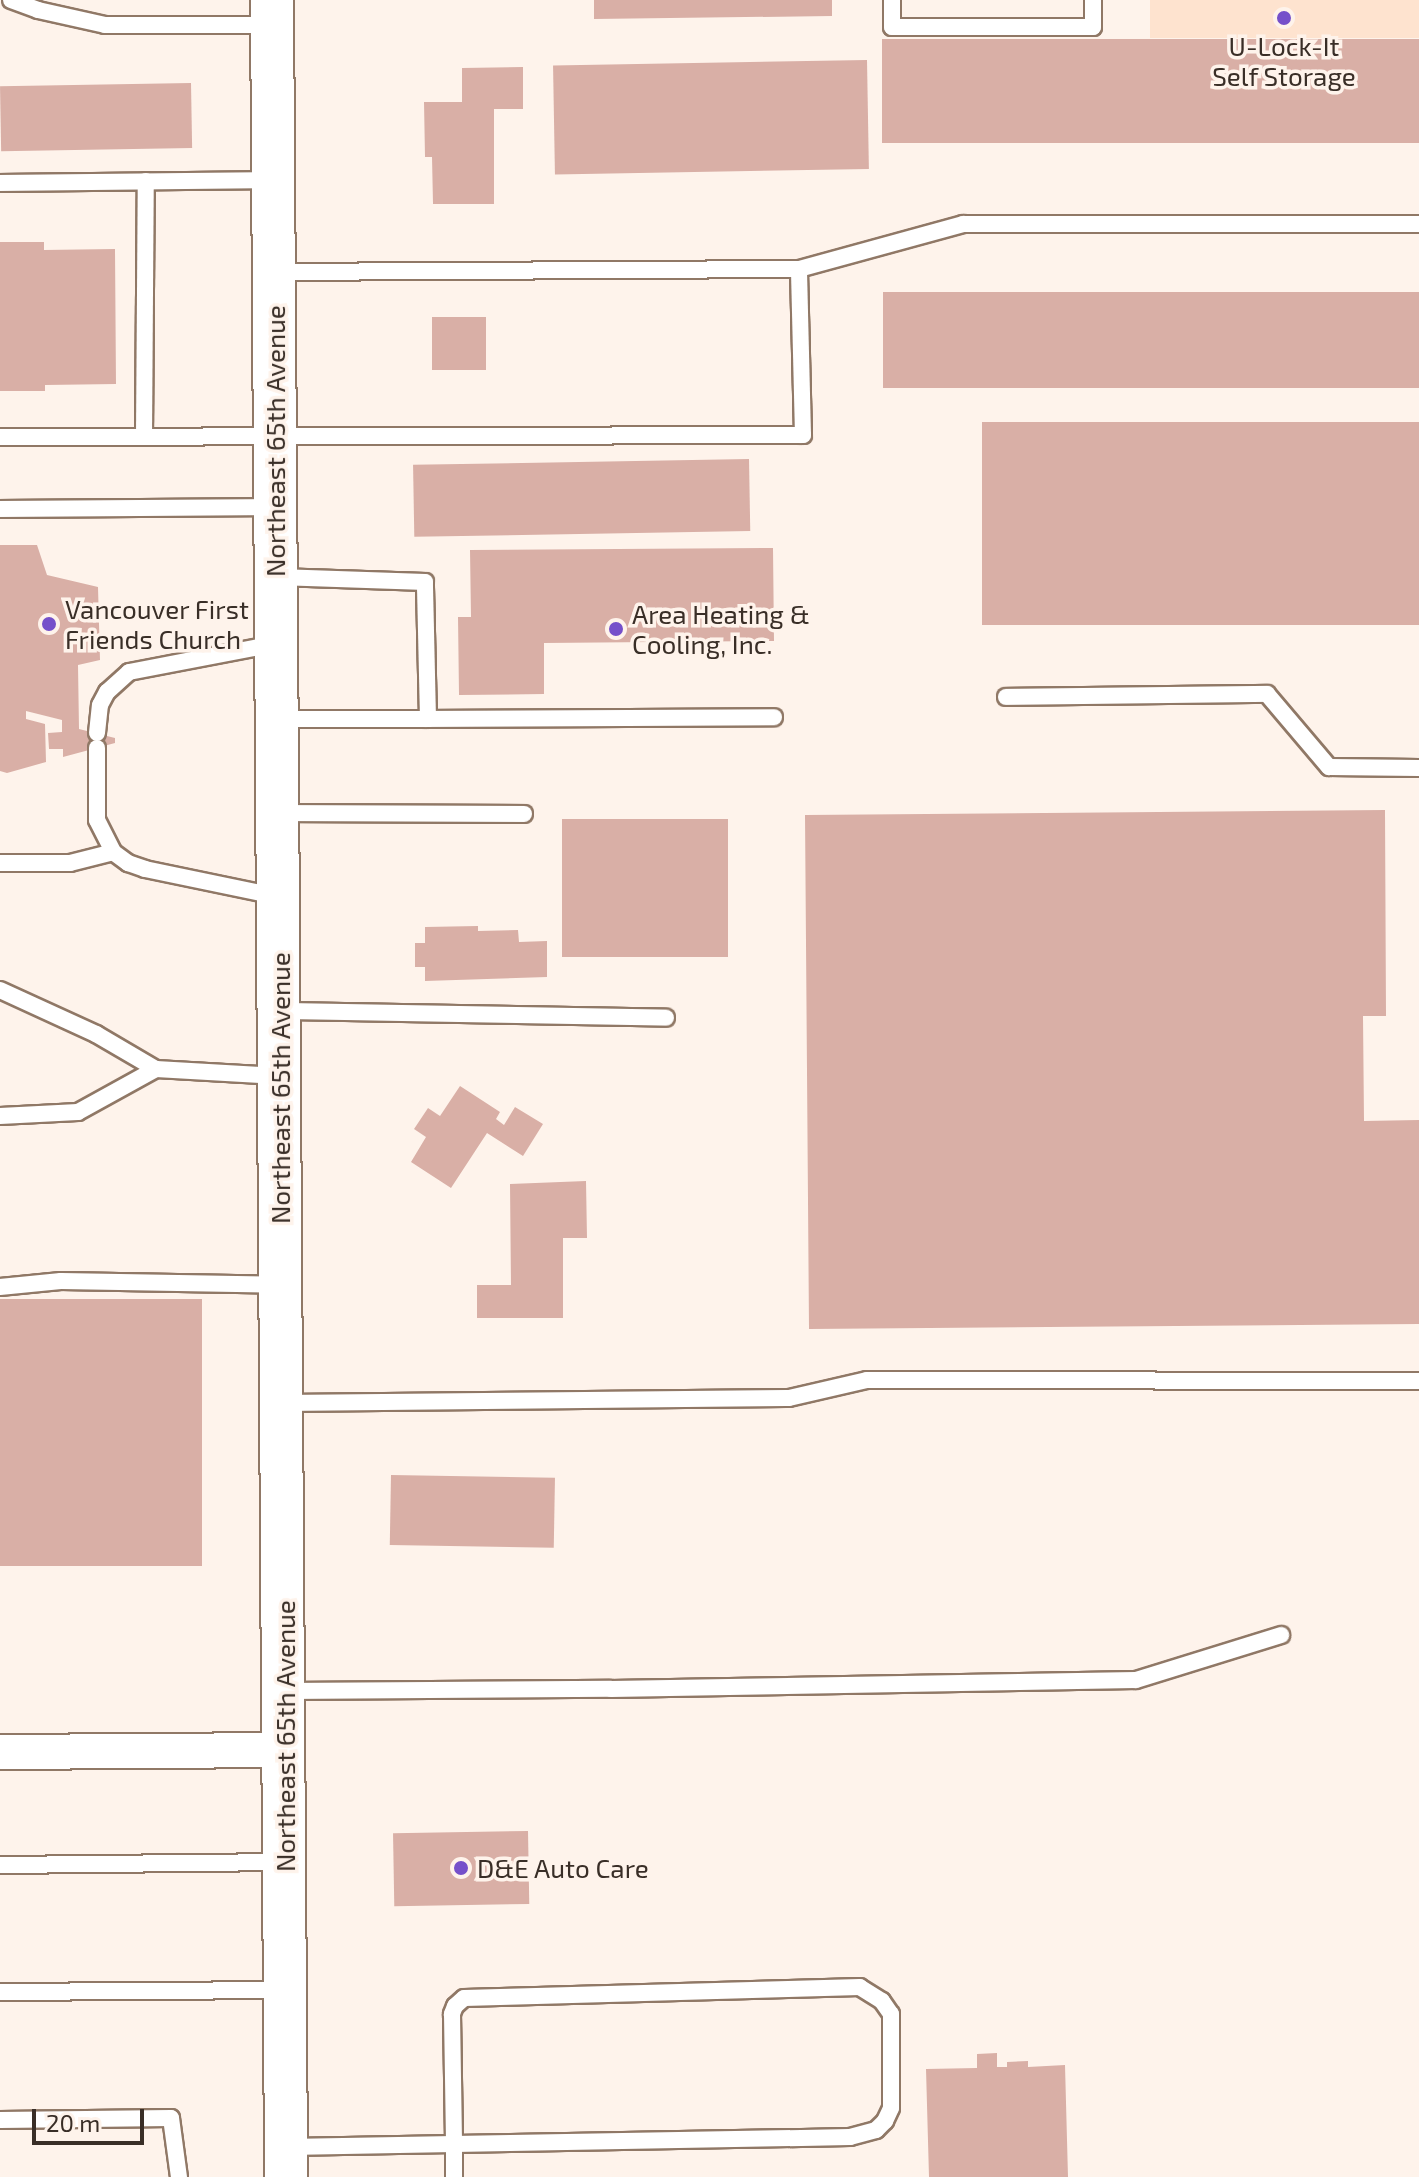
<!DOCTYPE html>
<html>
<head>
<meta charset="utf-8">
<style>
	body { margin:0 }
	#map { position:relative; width:1419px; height:2177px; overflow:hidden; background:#fef3eb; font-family:"Exo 2",sans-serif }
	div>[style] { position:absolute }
	.built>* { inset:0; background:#fee3cf; transform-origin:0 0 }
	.building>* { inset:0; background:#d9afa6; transform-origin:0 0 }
	.roads { filter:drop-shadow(2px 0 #907866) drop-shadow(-2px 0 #907866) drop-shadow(0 2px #907866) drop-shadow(0 -2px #907866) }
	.service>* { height:16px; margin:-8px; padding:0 8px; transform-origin:8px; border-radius:8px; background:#fff }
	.minor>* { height:34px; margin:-17px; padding:0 17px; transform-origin:17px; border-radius:17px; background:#fff }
	.tertiary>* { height:42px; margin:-21px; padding:0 21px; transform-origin:21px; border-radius:21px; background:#fff }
	.dots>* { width:22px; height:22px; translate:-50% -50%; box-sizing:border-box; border:4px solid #fef3eb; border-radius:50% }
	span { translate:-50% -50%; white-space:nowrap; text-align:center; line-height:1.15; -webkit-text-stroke:7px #fef3eb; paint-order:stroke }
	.poi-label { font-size:26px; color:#392e27 }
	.left { translate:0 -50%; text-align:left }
	.street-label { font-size:26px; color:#392e27 }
	.scale { position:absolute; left:32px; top:2109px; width:112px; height:36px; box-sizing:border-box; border:4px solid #392e27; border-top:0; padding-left:10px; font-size:24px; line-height:28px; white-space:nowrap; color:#392e27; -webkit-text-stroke:6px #fef3eb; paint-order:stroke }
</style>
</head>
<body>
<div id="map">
	<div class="built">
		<div style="left:1150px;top:0;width:269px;height:38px"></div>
	</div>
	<div class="building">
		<div style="clip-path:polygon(594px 0,832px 0,832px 16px,594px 19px)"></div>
		<div style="left:1419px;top:39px;width:104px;height:537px;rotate:90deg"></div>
		<div style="left:867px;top:60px;width:109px;height:314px;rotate:89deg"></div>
		<div style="clip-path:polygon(523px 67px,523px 109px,494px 109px,494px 204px,433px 204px,432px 157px,425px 157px,424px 102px,462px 102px,462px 68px)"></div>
		<div style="left:191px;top:83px;width:65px;height:191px;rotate:89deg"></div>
		<div style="clip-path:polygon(0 242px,44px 242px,44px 250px,115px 249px,116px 384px,45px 385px,45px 391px,0 391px)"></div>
		<div style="left:1419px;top:292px;width:96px;height:536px;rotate:90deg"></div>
		<div style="left:486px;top:317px;width:53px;height:54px;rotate:90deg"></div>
		<div style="left:1419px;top:422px;width:203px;height:437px;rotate:90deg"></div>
		<div style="left:749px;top:459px;width:72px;height:336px;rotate:89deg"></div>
		<div style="clip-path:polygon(0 545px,37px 545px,47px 575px,98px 587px,100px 660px,78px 665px,79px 729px,115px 738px,115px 743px,63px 757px,63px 749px,49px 749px,48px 733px,62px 732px,62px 720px,26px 711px,26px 719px,45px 724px,46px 762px,7px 773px,0 771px)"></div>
		<div style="clip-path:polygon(773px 548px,774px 641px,544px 643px,544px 694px,459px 695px,458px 617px,471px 617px,470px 550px)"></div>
		<div style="clip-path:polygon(1385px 810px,1386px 1016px,1363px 1016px,1364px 1121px,1419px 1120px,1419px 1324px,809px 1329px,805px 815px)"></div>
		<div style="left:728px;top:819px;width:138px;height:166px;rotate:90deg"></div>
		<div style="clip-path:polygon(478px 926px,478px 931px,518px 930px,519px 942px,547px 941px,547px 977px,425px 981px,425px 967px,415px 967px,415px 943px,425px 943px,425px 927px)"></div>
		<div style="clip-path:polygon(460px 1086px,500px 1112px,496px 1119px,504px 1125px,515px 1107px,543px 1124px,523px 1156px,487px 1133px,451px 1188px,411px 1162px,426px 1137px,414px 1129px,428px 1108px,440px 1116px)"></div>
		<div style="clip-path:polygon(586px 1181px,587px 1238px,563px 1238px,563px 1318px,477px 1318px,477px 1285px,511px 1285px,510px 1184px)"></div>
		<div style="left:202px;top:1299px;width:267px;height:202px;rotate:90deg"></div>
		<div style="left:391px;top:1475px;width:164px;height:70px;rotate:1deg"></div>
		<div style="left:528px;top:1831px;width:73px;height:135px;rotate:89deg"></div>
		<div style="clip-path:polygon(997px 2053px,997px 2067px,1007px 2067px,1007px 2062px,1028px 2061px,1028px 2067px,1065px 2065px,1068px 2177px,929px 2177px,926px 2069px,977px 2068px,977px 2054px)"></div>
	</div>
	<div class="roads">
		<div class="service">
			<div style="left:11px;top:0;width:29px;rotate:20deg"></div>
			<div style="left:38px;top:10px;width:69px;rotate:12.6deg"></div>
			<div style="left:105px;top:25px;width:165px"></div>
			<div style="left:892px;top:0;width:27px;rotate:90deg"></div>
			<div style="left:892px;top:27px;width:201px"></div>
			<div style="left:1093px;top:27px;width:27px;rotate:-90deg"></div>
			<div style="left:0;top:183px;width:272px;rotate:-0.6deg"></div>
			<div style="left:275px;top:272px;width:524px;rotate:-0.33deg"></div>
			<div style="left:799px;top:269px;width:170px;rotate:-15.3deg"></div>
			<div style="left:963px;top:224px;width:456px"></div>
			<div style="left:144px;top:436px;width:255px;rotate:-89.6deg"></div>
			<div style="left:0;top:437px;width:803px;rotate:-0.14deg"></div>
			<div style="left:803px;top:435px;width:166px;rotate:-91.4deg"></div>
			<div style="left:0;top:509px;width:274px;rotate:-0.4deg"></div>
			<div style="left:1006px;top:697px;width:261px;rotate:-0.7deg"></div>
			<div style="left:1267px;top:694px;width:96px;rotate:49.7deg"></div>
			<div style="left:1329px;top:767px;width:90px;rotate:0.6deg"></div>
			<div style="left:277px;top:719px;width:151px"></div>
			<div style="left:428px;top:719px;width:137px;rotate:-91.3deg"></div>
			<div style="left:425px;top:582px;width:147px;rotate:-178.1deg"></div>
			<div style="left:428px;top:719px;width:346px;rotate:-0.3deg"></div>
			<div style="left:97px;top:733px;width:28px;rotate:-84deg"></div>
			<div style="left:100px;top:705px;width:15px;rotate:-62deg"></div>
			<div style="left:107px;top:692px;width:30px;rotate:-42deg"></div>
			<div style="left:129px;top:672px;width:149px;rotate:-10.9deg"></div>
			<div style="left:97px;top:748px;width:72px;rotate:90deg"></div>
			<div style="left:97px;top:820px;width:36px;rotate:63deg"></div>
			<div style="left:113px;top:852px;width:19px;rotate:36deg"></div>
			<div style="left:128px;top:863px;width:18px;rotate:19deg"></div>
			<div style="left:145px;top:869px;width:133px;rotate:11.7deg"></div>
			<div style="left:280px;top:813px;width:244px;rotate:0.2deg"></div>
			<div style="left:0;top:863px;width:70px"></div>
			<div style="left:70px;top:863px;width:44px;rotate:-14.3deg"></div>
			<div style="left:0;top:990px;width:106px;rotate:24.6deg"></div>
			<div style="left:96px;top:1034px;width:69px;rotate:30.3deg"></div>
			<div style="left:156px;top:1069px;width:122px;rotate:3.3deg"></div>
			<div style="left:281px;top:1011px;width:385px;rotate:1deg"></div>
			<div style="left:0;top:1116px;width:78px;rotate:-2.9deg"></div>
			<div style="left:78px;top:1112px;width:89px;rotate:-28.9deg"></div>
			<div style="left:0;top:1287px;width:61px;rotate:-5.6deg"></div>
			<div style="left:61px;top:1281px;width:219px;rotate:1deg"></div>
			<div style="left:283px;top:1403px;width:506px;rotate:-0.57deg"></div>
			<div style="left:789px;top:1398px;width:80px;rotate:-13deg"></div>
			<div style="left:867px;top:1380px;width:552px;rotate:0.1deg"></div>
			<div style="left:285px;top:1691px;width:326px;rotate:-0.4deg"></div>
			<div style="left:611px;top:1689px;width:525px;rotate:-0.98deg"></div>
			<div style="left:1136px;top:1680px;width:152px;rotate:-17.2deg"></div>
			<div style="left:0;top:1865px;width:284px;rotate:-0.6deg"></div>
			<div style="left:0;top:1992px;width:284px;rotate:-0.4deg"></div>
			<div style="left:0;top:2120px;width:171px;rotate:-0.7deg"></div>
			<div style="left:171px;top:2118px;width:60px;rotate:82.3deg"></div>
			<div style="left:288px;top:2147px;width:166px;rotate:-1deg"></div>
			<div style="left:454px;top:2144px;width:396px;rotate:-1deg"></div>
			<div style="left:850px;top:2137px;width:27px;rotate:-15deg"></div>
			<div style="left:876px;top:2130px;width:13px;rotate:-45deg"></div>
			<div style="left:885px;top:2121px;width:14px;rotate:-65deg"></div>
			<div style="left:891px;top:2108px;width:94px;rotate:-90deg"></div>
			<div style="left:891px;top:2014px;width:16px;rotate:-125deg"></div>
			<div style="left:882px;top:2001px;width:26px;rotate:-148deg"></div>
			<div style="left:860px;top:1987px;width:396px;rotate:178.4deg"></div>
			<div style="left:464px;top:1998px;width:12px;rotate:138deg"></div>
			<div style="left:455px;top:2006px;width:9px;rotate:111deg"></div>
			<div style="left:452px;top:2014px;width:130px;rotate:89.1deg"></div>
			<div style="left:454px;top:2144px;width:33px;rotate:90deg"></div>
		</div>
		<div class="minor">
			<div style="left:0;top:1752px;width:285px;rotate:-0.4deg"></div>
		</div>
		<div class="tertiary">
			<div style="left:272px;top:0;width:2177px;rotate:89.63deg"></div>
		</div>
	</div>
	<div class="dots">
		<div style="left:1284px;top:18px;background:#7550ca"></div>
		<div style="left:49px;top:624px;background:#7550ca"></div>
		<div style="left:616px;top:629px;background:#7550ca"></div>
		<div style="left:461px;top:1868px;background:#7550ca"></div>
	</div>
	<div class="poi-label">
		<span style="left:1284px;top:61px">U-Lock-It<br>Self Storage</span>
		<span class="left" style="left:65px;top:624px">Vancouver First<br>Friends Church</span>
		<span class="left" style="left:632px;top:629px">Area Heating &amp;<br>Cooling, Inc.</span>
		<span class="left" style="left:477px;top:1868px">D&amp;E Auto Care</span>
	</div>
	<div class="street-label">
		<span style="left:275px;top:441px;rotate:-90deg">Northeast 65th Avenue</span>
		<span style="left:280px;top:1088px;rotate:-90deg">Northeast 65th Avenue</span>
		<span style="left:285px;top:1736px;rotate:-90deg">Northeast 65th Avenue</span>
	</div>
	<div class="scale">20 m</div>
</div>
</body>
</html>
